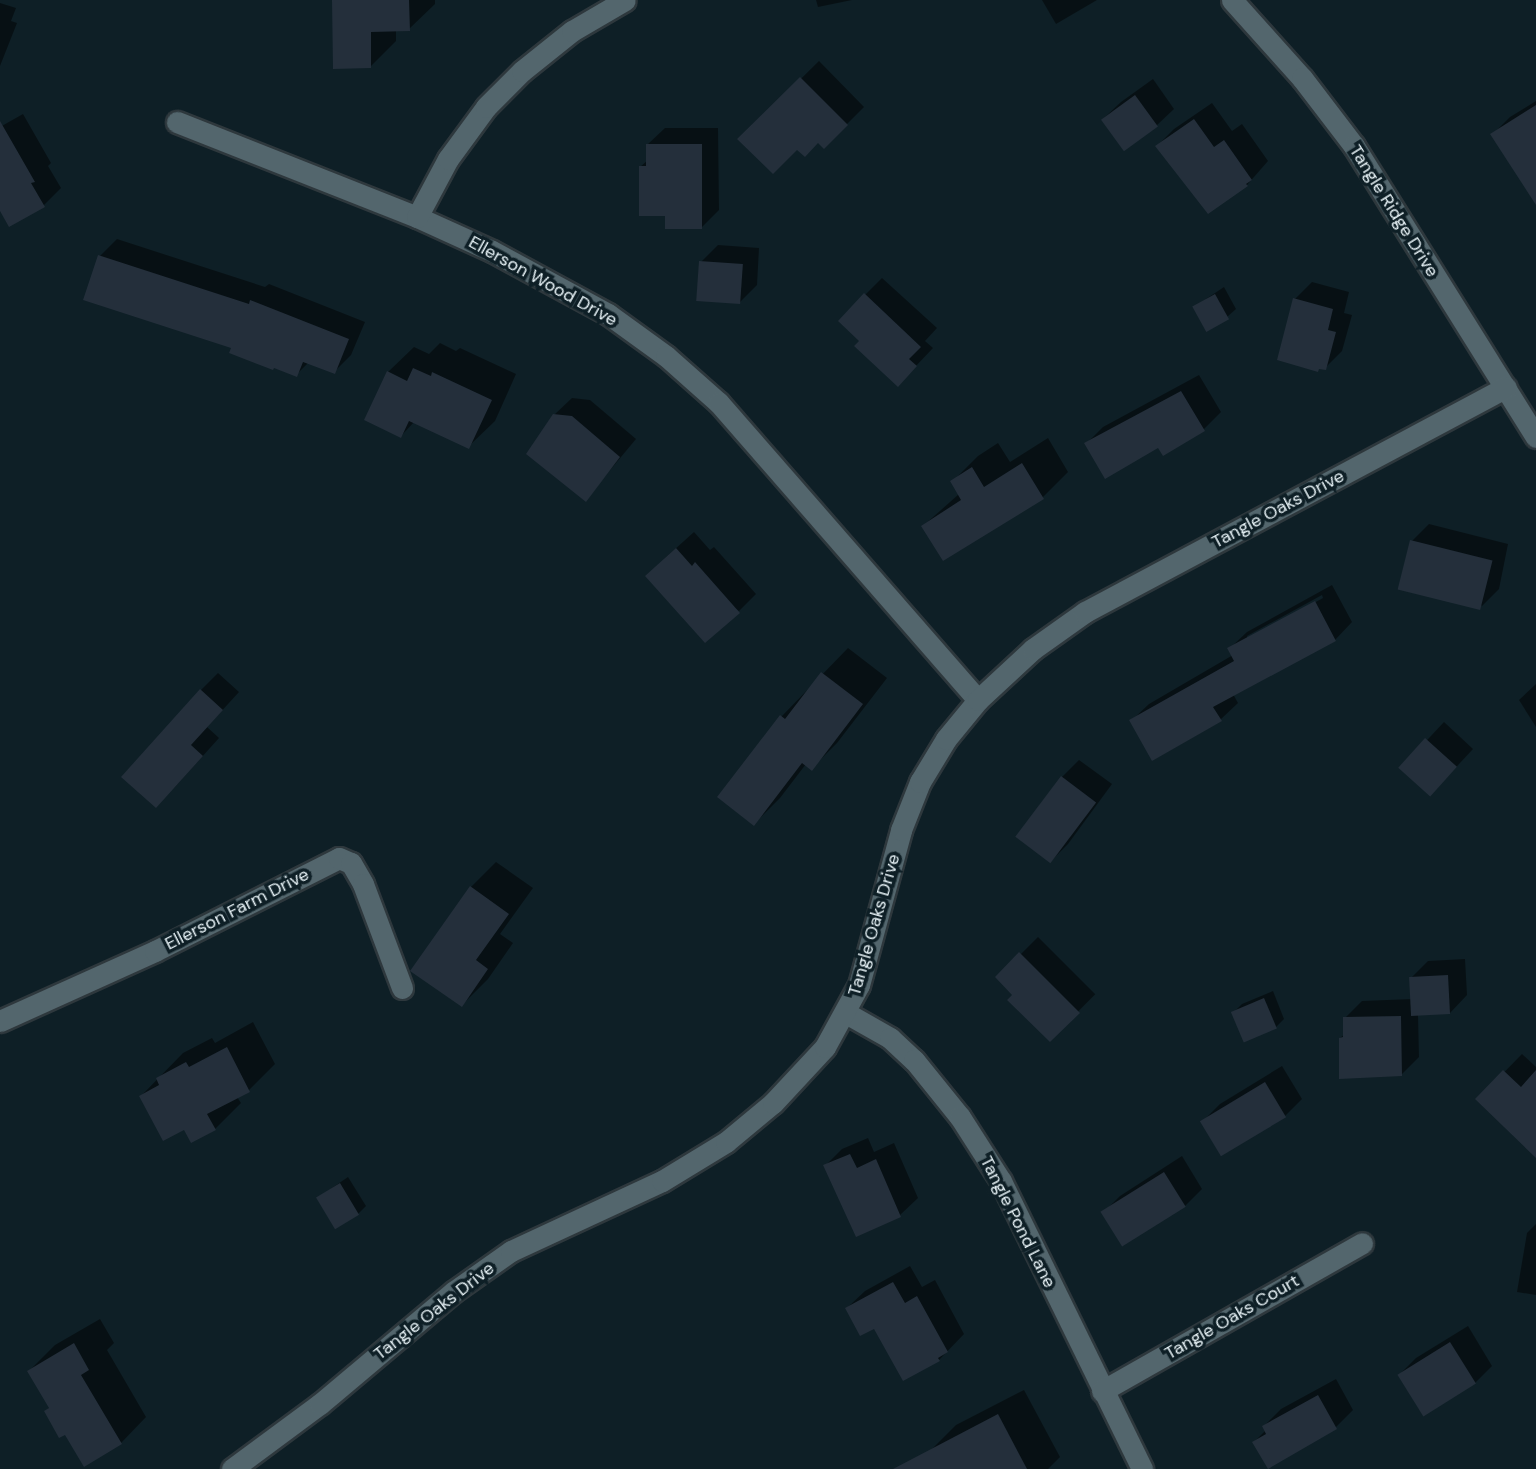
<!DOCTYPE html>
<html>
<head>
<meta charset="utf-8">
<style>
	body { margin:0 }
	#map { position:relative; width:1536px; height:1469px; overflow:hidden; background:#0e1f26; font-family:"DM Sans",sans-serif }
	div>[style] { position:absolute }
	.shadow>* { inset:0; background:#0007; transform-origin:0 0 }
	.building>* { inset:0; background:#242f3b; transform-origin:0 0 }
	.roads { filter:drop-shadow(2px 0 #2e383d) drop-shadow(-2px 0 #2e383d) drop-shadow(0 2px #2e383d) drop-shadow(0 -2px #2e383d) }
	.minor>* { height:21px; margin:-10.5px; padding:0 10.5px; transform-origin:10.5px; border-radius:10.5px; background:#53666d }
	span { translate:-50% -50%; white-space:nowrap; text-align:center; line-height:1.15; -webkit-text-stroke:7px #0e1f26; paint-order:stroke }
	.street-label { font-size:18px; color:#e7f2f6 }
</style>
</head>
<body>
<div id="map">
	<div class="shadow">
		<div style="clip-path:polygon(334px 0,435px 0,435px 4px,409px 29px,396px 30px,396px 41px,371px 66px)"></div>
		<div style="clip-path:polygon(816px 0,852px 0,818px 7px)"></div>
		<div style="clip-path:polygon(1042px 0,1097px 0,1056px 24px)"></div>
		<div style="clip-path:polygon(0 3px,16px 8px,11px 21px,17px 23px,0 66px)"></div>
		<div style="clip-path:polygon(819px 61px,864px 107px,824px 147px,818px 141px,798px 148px,740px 139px)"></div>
		<div style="clip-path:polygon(1153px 79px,1174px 109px,1156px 126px,1103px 119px,1121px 102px)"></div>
		<div style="clip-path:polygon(1536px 101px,1536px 204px,1493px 134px,1510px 117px)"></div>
		<div style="clip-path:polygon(1212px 103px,1232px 131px,1242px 124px,1268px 161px,1247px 185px,1157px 146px,1174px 129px)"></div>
		<div style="clip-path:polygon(23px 114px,51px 163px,48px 166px,61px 188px,44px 205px,0 207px,0 127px)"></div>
		<div style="clip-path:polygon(665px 128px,718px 128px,719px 210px,702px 227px,667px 214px,640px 167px,648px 160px,647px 145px)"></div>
		<div style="clip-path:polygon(117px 239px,265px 287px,269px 284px,365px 322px,351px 355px,334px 372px,309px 362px,296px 375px,233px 347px,100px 256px)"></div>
		<div style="clip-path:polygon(718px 245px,759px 248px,757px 285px,740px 302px,701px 262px)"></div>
		<div style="clip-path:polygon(882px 278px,937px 328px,925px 341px,933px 348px,915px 367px,862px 341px,865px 295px)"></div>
		<div style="clip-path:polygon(1312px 282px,1349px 292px,1344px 313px,1352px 315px,1342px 351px,1325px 368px,1295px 299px)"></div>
		<div style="clip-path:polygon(1224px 287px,1236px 309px,1227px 317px,1194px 307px)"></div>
		<div style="clip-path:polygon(440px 343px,456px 351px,460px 348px,516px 374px,495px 421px,469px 446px,415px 421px,401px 436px,388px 372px,414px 347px,429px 354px)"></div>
		<div style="clip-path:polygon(1199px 375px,1221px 412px,1204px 429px,1163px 453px,1158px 445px,1086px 444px,1103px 427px)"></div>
		<div style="clip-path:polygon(572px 398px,590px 400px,636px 439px,586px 499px,554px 415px)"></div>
		<div style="clip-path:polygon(1048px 438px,1068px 472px,1042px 498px,923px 526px,959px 494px,952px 482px,978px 456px,998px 443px,1010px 462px)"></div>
		<div style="clip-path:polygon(1429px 524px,1508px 544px,1499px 589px,1482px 606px,1412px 541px)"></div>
		<div style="clip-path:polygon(694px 532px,710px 550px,714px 547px,756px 594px,739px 611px,664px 559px)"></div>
		<div style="clip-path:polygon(evenodd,1332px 585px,1352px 622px,1335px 640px,1233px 694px,1238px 703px,1220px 720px,1131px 721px,1149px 704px,1233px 655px,1229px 649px,1247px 632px,1332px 585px,1322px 595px,1323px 598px,1247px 640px,1247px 636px,1322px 595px)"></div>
		<div style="clip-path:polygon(848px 648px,887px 678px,837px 743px,812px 768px,806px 764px,780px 798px,754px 824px,720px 797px,782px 716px)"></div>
		<div style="clip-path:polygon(218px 673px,239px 692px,207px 727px,219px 738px,173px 789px,201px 690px)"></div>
		<div style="clip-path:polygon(1536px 684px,1536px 727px,1519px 700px)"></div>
		<div style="clip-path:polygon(1444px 722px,1473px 749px,1446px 778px,1401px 768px)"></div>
		<div style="clip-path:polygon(1079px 760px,1112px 784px,1068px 844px,1051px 861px,1032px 819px,1062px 777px)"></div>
		<div style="clip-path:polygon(496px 862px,533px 888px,500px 934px,513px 943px,488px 979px,462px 1005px,471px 887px)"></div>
		<div style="left:1038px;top:937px;width:81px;height:57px;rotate:45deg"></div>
		<div style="clip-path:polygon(1465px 959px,1467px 995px,1450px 1013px,1418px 1015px,1419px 1057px,1401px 1075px,1340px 1038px,1345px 1034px,1345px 1018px,1362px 1001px,1412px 999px,1411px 978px,1428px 961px)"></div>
		<div style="clip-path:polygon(1273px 991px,1284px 1019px,1276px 1027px,1233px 1013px,1242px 1004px)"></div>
		<div style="clip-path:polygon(253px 1022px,275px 1064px,249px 1090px,237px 1097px,241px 1103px,215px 1129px,184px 1127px,141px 1096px,183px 1053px,212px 1038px,215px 1043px)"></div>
		<div style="clip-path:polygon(1522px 1054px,1536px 1067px,1536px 1143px,1478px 1099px)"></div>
		<div style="clip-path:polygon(1282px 1066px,1302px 1099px,1285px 1116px,1203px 1121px,1220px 1104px)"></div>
		<div style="clip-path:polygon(868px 1138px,874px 1152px,894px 1143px,918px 1198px,900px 1215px,857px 1235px,825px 1166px,842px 1149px)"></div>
		<div style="clip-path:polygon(1182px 1156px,1202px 1189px,1185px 1206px,1103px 1213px,1120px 1196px)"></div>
		<div style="clip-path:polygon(348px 1177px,366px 1206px,358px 1214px,319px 1197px)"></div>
		<div style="clip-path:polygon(1536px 1224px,1536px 1295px,1517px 1292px,1527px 1233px)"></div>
		<div style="clip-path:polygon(910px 1266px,922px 1287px,935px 1280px,964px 1334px,939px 1360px,874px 1326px,847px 1308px,865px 1291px)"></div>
		<div style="clip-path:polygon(100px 1319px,114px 1343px,107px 1350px,146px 1417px,121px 1443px,65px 1433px,46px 1411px,50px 1407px,29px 1371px,55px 1345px)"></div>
		<div style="clip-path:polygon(1468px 1326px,1492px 1366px,1475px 1383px,1399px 1375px,1416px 1358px)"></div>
		<div style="clip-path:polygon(1336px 1379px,1353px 1410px,1336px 1427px,1268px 1466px,1254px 1442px,1266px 1430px,1264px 1426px,1281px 1409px)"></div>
		<div style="clip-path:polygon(1024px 1390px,1060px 1457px,1048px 1469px,935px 1469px,930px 1451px,956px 1425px)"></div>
	</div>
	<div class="building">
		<div style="clip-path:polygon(332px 0,409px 0,410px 31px,371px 32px,371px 68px,333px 69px)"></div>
		<div style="clip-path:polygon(800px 77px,848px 125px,824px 149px,818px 143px,805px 157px,797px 150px,773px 174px,737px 139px)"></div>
		<div style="left:1135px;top:95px;width:39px;height:42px;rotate:54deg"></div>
		<div style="clip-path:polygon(1536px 105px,1536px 205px,1490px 134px)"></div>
		<div style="clip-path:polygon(1194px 119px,1214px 147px,1224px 140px,1252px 180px,1246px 184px,1248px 186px,1208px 214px,1155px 146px)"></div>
		<div style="clip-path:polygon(0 121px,35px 182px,31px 183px,45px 207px,9px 227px,0 211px)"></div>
		<div style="clip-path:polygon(646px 144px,702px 144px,702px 229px,665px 229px,665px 216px,639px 216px,639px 166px,646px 166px)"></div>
		<div style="clip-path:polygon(98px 255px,249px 304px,250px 300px,349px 339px,335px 374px,303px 362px,297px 377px,274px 368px,273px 370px,229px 353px,231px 348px,83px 300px)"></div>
		<div style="left:699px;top:261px;width:44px;height:40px;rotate:4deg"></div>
		<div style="clip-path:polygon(864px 293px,921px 347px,909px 359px,917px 366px,898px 387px,854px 346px,859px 341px,838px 321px)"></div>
		<div style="left:1215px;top:294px;width:29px;height:26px;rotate:61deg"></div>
		<div style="clip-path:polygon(1293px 298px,1333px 309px,1328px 330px,1336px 332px,1326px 370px,1319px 369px,1318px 372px,1277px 360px)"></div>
		<div style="clip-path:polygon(413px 368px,431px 376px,432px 372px,492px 400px,469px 449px,409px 421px,401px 438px,364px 420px,387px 371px,407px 381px)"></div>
		<div style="clip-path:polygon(1181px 391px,1205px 431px,1163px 456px,1158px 448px,1105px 479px,1084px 443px)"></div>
		<div style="clip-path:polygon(553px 414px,572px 416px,620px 457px,586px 502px,526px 454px)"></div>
		<div style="clip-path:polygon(1022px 463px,1044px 499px,943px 561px,921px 526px,961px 500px,950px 481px,972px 467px,984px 487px)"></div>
		<div style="left:1410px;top:540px;width:85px;height:51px;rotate:14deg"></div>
		<div style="clip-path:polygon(676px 548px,692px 566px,695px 562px,740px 613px,705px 643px,645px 576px)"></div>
		<div style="clip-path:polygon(1315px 601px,1336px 641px,1213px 707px,1222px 721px,1152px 761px,1129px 720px,1234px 661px,1227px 648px)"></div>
		<div style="clip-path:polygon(821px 672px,863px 704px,812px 771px,802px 763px,754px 826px,717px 797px,780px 715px,785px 719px)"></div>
		<div style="clip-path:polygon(200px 689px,223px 710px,191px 745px,203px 756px,156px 808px,121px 777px)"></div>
		<div style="left:1425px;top:738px;width:43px;height:40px;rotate:42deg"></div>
		<div style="left:1061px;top:776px;width:44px;height:76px;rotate:37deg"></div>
		<div style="clip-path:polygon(470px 886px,509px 914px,476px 960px,488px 969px,462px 1007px,410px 971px)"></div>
		<div style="clip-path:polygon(1019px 952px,1080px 1013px,1050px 1042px,1007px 1000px,1012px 995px,995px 977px)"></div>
		<div style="left:1448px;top:975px;width:39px;height:39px;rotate:87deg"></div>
		<div style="left:1264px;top:998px;width:33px;height:36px;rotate:67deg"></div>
		<div style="clip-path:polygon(1401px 1016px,1402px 1076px,1339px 1079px,1339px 1038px,1343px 1037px,1343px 1017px)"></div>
		<div style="clip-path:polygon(227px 1047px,250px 1092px,207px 1114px,216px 1130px,191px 1143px,184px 1130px,163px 1141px,139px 1096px,159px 1085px,156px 1078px,186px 1062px,189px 1067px)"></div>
		<div style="clip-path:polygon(1503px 1070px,1521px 1087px,1536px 1070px,1536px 1158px,1475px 1099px)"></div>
		<div style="left:1265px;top:1082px;width:41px;height:76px;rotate:59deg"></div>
		<div style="clip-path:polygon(850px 1154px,857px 1168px,876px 1159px,901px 1217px,856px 1237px,823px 1165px)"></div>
		<div style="left:1164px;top:1172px;width:41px;height:75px;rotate:58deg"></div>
		<div style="left:340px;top:1183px;width:37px;height:28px;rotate:59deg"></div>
		<div style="clip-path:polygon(893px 1282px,905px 1303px,917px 1296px,948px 1352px,938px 1358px,940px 1361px,903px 1381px,874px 1329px,860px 1336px,845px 1308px)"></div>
		<div style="left:1450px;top:1342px;width:49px;height:62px;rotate:58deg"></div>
		<div style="clip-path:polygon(74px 1343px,89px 1370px,81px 1375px,122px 1444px,84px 1467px,65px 1435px,59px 1438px,44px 1411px,49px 1408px,27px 1371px)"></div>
		<div style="clip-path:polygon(1318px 1395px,1337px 1429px,1268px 1469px,1252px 1442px,1266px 1434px,1262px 1426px)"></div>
		<div style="clip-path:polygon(998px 1414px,1027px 1469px,893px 1469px)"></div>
	</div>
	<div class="roads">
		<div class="minor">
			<div style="left:1232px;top:0;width:105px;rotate:48.1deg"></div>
			<div style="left:1302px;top:78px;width:86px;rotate:52.6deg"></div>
			<div style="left:1354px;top:146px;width:343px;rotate:58deg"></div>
			<div style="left:177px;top:122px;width:258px;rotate:21.6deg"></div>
			<div style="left:417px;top:217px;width:82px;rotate:24.4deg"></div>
			<div style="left:492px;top:251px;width:132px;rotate:28.5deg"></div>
			<div style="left:608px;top:314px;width:72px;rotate:35.9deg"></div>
			<div style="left:666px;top:356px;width:71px;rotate:41.6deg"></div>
			<div style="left:719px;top:403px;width:394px;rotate:48.9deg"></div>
			<div style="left:417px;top:217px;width:66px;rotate:-61.9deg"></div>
			<div style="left:448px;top:159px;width:64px;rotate:-53.8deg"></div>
			<div style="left:486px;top:107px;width:51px;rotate:-45deg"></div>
			<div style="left:522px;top:71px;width:64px;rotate:-38.7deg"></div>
			<div style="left:572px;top:31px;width:61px;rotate:-30.3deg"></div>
			<div style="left:846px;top:1013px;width:51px;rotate:29.6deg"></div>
			<div style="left:890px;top:1038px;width:33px;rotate:43deg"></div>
			<div style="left:914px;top:1060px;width:73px;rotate:51.1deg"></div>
			<div style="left:960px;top:1117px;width:76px;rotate:57.4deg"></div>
			<div style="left:1001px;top:1181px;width:321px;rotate:63.9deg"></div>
			<div style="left:0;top:1021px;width:170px;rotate:-24.3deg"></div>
			<div style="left:155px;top:951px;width:206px;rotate:-26.8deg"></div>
			<div style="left:339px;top:858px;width:13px;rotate:23deg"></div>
			<div style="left:351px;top:863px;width:24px;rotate:60deg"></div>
			<div style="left:363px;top:884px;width:111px;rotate:69.4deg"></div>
			<div style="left:1102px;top:1391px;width:299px;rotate:-29.6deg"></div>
			<div style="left:232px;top:1469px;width:109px;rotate:-36.5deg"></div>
			<div style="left:320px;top:1404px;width:174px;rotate:-40.1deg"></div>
			<div style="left:453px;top:1292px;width:71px;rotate:-35.3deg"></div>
			<div style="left:511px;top:1251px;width:166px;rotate:-24.9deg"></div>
			<div style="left:662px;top:1181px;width:75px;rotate:-31.4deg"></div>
			<div style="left:726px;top:1142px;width:61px;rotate:-39.7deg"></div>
			<div style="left:773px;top:1103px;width:76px;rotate:-47.1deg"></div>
			<div style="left:825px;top:1047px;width:71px;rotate:-61.3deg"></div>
			<div style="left:859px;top:985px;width:161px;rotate:-74.8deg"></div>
			<div style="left:901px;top:830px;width:52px;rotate:-68.4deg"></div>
			<div style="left:920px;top:782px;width:50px;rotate:-58.8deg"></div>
			<div style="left:946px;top:739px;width:50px;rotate:-50.6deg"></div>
			<div style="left:978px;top:700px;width:75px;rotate:-42.8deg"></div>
			<div style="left:1033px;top:649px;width:64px;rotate:-35.4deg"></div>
			<div style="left:1085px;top:612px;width:477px;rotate:-28.1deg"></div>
		</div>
	</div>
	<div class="street-label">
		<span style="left:1394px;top:211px;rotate:58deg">Tangle Ridge Drive</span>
		<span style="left:543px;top:281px;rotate:29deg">Ellerson Wood Drive</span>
		<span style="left:1278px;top:509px;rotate:-28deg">Tangle Oaks Drive</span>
		<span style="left:237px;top:909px;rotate:-27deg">Ellerson Farm Drive</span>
		<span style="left:874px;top:925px;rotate:-74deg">Tangle Oaks Drive</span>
		<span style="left:1018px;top:1222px;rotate:63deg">Tangle Pond Lane</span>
		<span style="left:434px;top:1311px;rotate:-38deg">Tangle Oaks Drive</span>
		<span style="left:1232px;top:1317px;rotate:-30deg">Tangle Oaks Court</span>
	</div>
</div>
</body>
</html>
